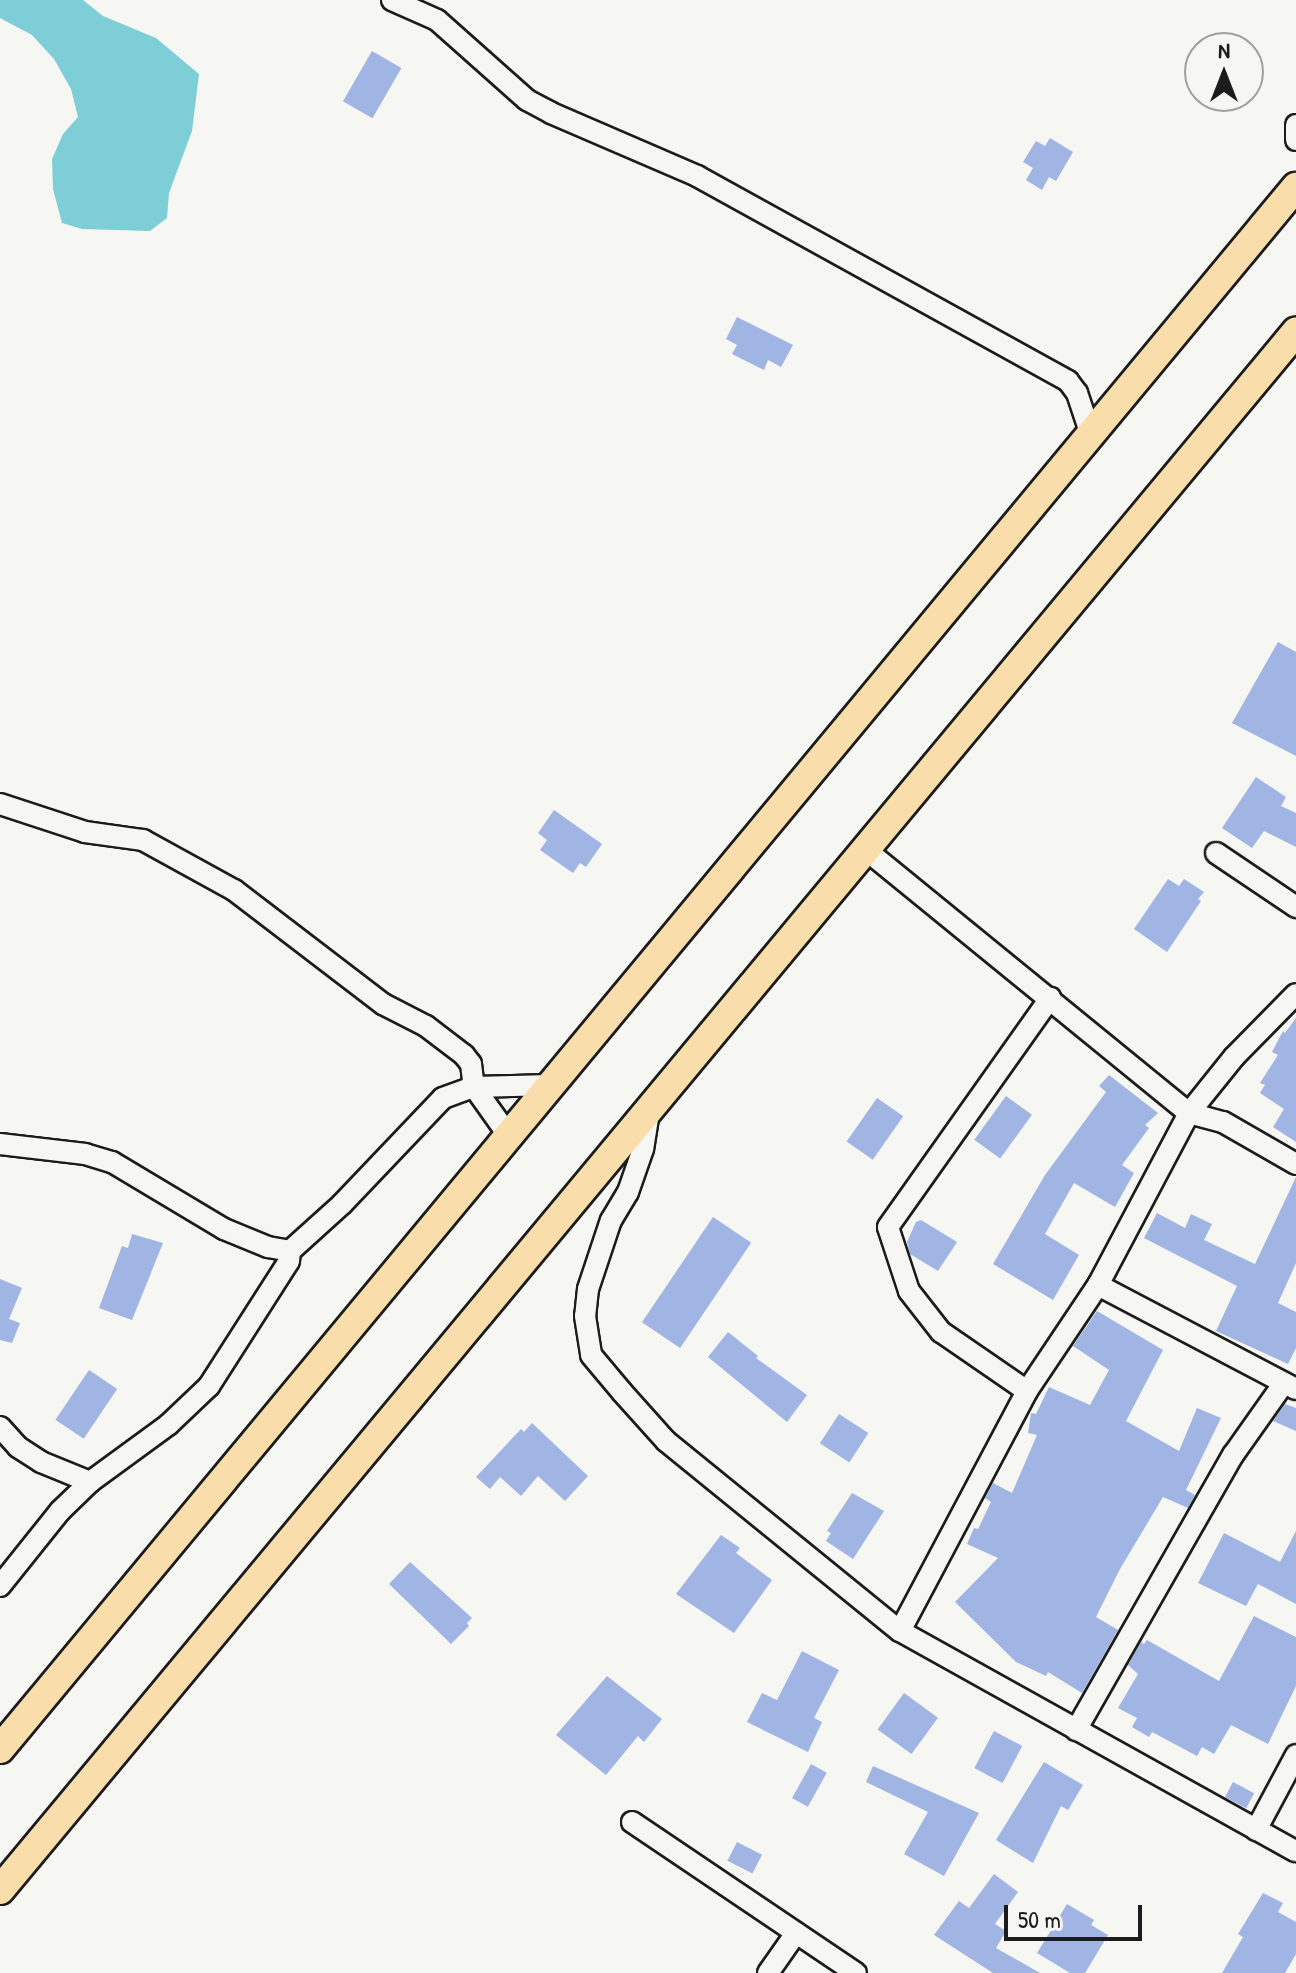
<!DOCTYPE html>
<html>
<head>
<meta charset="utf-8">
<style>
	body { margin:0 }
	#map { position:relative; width:1296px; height:1973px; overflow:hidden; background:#f6f6f2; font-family:"Patrick Hand",sans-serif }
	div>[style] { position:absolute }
	.water>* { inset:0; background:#7eced8 }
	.building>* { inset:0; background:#a0b5e3; transform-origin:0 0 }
	.roads { filter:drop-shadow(2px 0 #1c1c1c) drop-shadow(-2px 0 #1c1c1c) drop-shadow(0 2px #1c1c1c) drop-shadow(0 -2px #1c1c1c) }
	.minor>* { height:20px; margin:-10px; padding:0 10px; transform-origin:10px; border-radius:10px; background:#f6f6f2 }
	.highway>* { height:28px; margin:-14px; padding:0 14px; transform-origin:14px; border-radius:14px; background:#f9deab }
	span { translate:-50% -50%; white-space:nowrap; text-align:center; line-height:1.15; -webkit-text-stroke:7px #f6f6f2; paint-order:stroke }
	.north { position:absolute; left:1184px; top:32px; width:80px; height:80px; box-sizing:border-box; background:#f6f6f2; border:2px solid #9f9f9c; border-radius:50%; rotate:0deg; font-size:22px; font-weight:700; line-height:32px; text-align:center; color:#1c1c1c }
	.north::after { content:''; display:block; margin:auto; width:28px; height:36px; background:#1c1c1c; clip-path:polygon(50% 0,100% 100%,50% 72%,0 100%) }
	.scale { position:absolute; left:1004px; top:1905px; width:138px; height:36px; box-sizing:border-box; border:4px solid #1c1c1c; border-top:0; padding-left:10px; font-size:24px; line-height:28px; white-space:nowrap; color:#1c1c1c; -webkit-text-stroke:6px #f6f6f2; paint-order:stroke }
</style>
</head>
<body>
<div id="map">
	<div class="water">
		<div style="clip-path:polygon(0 0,83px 0,103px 16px,156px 38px,199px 74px,192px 131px,169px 193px,167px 218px,150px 231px,82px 229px,62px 223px,53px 189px,52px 159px,63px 134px,78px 117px,71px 89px,54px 59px,32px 35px,0 18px)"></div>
	</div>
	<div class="building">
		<div style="left:372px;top:51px;width:34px;height:58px;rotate:30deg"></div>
		<div style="clip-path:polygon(1050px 138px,1073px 152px,1056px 181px,1049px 177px,1042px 190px,1026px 180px,1033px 168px,1023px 162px,1036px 141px,1045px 146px)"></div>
		<div style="clip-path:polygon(737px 317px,793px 345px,781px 367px,768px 360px,764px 370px,732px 354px,737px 345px,726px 339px)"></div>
		<div style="clip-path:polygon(1278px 642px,1296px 652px,1296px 756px,1232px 723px)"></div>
		<div style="clip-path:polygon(1256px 777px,1286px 797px,1281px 806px,1296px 813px,1296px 847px,1264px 831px,1252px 848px,1222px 828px)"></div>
		<div style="clip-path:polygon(554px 810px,602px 844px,586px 867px,580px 863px,573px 873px,540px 850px,547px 840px,538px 833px)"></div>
		<div style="clip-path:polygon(1168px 879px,1179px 886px,1184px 879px,1204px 892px,1198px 899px,1201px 901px,1167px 952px,1134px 929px)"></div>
		<div style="clip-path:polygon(1296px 1018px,1296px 1142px,1273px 1127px,1284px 1109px,1260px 1093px,1265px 1085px,1260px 1083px,1278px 1055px,1272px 1052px,1283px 1031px,1285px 1033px)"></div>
		<div style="clip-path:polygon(1109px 1075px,1158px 1113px,1145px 1125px,1149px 1128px,1122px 1165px,1134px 1173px,1115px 1207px,1074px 1183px,1045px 1234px,1079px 1255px,1053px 1300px,993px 1264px,1045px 1175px,1106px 1092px,1099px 1086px)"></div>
		<div style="left:1006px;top:1096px;width:32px;height:54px;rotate:36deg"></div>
		<div style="left:877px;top:1098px;width:32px;height:53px;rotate:35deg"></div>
		<div style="clip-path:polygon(1296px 1177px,1296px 1263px,1278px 1303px,1296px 1312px,1296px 1348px,1288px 1364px,1216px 1331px,1237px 1286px,1144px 1238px,1157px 1213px,1185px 1228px,1191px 1214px,1212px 1224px,1204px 1240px,1255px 1264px)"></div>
		<div style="left:713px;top:1217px;width:46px;height:127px;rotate:34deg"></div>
		<div style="clip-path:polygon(921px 1220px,957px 1242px,938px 1271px,910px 1254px,907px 1242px,916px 1222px)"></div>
		<div style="clip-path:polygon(132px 1234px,163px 1243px,132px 1320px,99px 1308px,122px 1246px,128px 1248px)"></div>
		<div style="clip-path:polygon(0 1279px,22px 1288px,9px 1319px,20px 1323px,12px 1343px,0 1340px)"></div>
		<div style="clip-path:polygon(1097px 1311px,1163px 1350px,1126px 1421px,1179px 1451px,1197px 1408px,1221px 1418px,1186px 1490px,1195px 1495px,1188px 1508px,1163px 1497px,1120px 1569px,1096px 1617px,1118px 1630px,1082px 1693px,1048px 1672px,1046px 1676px,1016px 1662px,955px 1602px,998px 1558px,967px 1544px,974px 1528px,978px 1529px,991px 1502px,985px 1498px,993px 1483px,1012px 1493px,1037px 1435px,1028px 1433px,1031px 1413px,1036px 1414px,1049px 1387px,1090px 1405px,1109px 1370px,1073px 1346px)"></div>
		<div style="clip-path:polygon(728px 1332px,758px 1356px,756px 1358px,807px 1395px,787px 1422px,708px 1357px)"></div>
		<div style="left:89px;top:1370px;width:34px;height:60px;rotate:34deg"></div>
		<div style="clip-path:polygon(1285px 1404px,1296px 1408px,1296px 1431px,1273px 1421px)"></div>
		<div style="left:839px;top:1414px;width:35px;height:35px;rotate:33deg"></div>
		<div style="clip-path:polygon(532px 1423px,588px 1476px,565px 1501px,538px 1476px,521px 1496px,500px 1477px,490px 1489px,476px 1477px,521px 1429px,524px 1432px)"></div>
		<div style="clip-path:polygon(852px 1493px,884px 1511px,853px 1559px,826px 1541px,831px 1533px,827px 1531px)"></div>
		<div style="clip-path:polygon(1296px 1531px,1296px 1604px,1258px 1584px,1246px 1606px,1198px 1583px,1224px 1533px,1280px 1562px)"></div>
		<div style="clip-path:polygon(721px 1535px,740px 1548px,736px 1553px,772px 1580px,734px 1633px,676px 1594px)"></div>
		<div style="clip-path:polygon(410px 1562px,472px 1618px,467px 1623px,469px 1626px,451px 1644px,389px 1584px)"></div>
		<div style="clip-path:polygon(1254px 1616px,1296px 1637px,1296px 1686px,1268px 1744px,1231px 1725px,1214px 1754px,1202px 1747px,1197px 1756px,1152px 1732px,1149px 1737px,1132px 1727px,1137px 1718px,1118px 1708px,1138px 1674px,1128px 1665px,1141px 1642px,1144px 1644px,1147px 1640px,1219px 1681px)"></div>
		<div style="clip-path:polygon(802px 1651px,839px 1670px,814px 1718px,822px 1722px,808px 1752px,747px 1722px,762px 1693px,777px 1700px)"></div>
		<div style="clip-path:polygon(607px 1676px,662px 1719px,644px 1742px,638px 1736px,606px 1775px,556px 1735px)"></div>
		<div style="left:904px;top:1693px;width:42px;height:45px;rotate:36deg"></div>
		<div style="left:994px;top:1731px;width:32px;height:42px;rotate:28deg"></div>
		<div style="clip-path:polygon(1044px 1762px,1083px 1785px,1068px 1810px,1061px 1806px,1033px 1863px,996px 1840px)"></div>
		<div style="left:811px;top:1764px;width:18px;height:39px;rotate:29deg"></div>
		<div style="clip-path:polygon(873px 1766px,979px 1813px,944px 1876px,904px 1854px,928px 1812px,866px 1782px)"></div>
		<div style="left:1233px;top:1782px;width:24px;height:17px;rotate:28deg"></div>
		<div style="left:737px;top:1842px;width:28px;height:21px;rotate:27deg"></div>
		<div style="clip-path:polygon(994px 1874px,1018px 1892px,995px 1924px,1006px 1931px,996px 1948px,1040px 1973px,993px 1973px,934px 1935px,959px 1901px,969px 1908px)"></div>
		<div style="clip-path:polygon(1263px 1893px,1283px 1903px,1278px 1912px,1296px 1922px,1296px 1954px,1285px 1973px,1222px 1973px,1243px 1937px,1238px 1934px)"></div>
		<div style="clip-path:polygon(1067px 1904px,1094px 1920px,1091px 1925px,1108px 1935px,1085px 1973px,1070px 1973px,1037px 1953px)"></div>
	</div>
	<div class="roads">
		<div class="minor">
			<div style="left:392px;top:0;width:49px;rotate:24deg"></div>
			<div style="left:437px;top:20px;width:120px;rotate:41.6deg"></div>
			<div style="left:527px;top:100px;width:27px;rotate:28deg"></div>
			<div style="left:551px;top:113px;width:159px;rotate:23.3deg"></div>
			<div style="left:697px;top:176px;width:424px;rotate:28.9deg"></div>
			<div style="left:1068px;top:381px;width:15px;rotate:53deg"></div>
			<div style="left:1077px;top:393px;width:44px;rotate:71.6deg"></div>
			<div style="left:1296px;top:125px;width:15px;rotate:90deg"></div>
			<div style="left:0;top:804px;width:89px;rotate:18.2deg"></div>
			<div style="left:85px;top:832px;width:59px;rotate:7.9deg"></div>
			<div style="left:143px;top:840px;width:104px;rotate:28.8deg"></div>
			<div style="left:234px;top:890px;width:188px;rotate:37.4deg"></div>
			<div style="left:383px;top:1004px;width:48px;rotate:27.1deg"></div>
			<div style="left:426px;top:1026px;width:48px;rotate:37.3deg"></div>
			<div style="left:464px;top:1055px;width:11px;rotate:52deg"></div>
			<div style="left:471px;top:1064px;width:23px;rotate:83deg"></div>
			<div style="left:474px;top:1087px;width:60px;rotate:54.5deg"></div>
			<div style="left:865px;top:849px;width:418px;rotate:39.2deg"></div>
			<div style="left:1189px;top:1113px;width:35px;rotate:15deg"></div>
			<div style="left:1223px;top:1122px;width:84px;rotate:29.9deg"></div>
			<div style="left:1216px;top:853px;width:97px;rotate:34deg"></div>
			<div style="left:649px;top:1112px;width:37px;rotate:99deg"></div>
			<div style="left:643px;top:1149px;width:46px;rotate:109.2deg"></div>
			<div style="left:628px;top:1192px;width:33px;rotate:121deg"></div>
			<div style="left:611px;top:1220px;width:73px;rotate:108.4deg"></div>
			<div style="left:588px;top:1289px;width:27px;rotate:96deg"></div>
			<div style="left:585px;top:1316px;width:39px;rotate:81deg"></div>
			<div style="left:591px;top:1355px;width:48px;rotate:50deg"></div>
			<div style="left:622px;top:1392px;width:66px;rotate:48.1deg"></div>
			<div style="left:666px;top:1441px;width:301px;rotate:39.1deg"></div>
			<div style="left:900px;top:1631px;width:453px;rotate:29.1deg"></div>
			<div style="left:0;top:1144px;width:86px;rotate:6.7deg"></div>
			<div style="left:85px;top:1154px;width:28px;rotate:17deg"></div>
			<div style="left:112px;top:1162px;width:131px;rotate:30.9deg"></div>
			<div style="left:224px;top:1229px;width:48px;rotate:22.2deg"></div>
			<div style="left:268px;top:1247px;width:22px;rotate:10deg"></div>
			<div style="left:290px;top:1251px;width:70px;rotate:-42.1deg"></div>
			<div style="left:342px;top:1204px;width:146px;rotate:-46.4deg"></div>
			<div style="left:443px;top:1098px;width:33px;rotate:-20deg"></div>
			<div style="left:474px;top:1087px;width:77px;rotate:-1.5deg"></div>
			<div style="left:1098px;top:1285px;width:224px;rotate:27.7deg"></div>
			<div style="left:1027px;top:1391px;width:104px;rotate:-145.5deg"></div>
			<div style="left:941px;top:1332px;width:52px;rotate:-128deg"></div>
			<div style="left:909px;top:1291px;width:67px;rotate:-108.2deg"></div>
			<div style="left:888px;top:1227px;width:281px;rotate:-54.7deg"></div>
			<div style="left:0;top:1427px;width:27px;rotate:48deg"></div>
			<div style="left:18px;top:1447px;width:27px;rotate:33deg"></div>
			<div style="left:41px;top:1462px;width:53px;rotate:22.2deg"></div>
			<div style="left:0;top:1586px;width:96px;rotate:-51.3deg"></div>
			<div style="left:60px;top:1511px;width:42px;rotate:-44deg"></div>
			<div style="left:90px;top:1482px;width:97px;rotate:-36.2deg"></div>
			<div style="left:168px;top:1425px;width:57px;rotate:-43.6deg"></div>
			<div style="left:209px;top:1386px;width:148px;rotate:-57.4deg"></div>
			<div style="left:289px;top:1261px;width:10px;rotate:-84deg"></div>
			<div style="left:900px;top:1631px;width:272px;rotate:-62.1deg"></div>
			<div style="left:1027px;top:1391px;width:128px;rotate:-56.2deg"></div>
			<div style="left:1098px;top:1285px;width:195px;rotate:-62.1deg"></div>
			<div style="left:1189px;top:1113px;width:72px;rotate:-51.2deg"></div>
			<div style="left:1234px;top:1057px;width:88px;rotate:-45.5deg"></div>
			<div style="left:1076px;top:1730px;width:317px;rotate:-60.3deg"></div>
			<div style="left:1233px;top:1455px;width:88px;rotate:-54.7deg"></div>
			<div style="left:632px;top:1822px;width:270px;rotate:34deg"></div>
			<div style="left:1256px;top:1830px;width:85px;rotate:-61.9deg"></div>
			<div style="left:768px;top:1973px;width:49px;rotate:-55deg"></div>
		</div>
		<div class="highway">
			<div style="left:0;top:1749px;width:2030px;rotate:-50.32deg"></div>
			<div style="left:0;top:1890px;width:2027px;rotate:-50.25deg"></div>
		</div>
	</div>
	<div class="north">N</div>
	<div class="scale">50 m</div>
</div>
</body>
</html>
